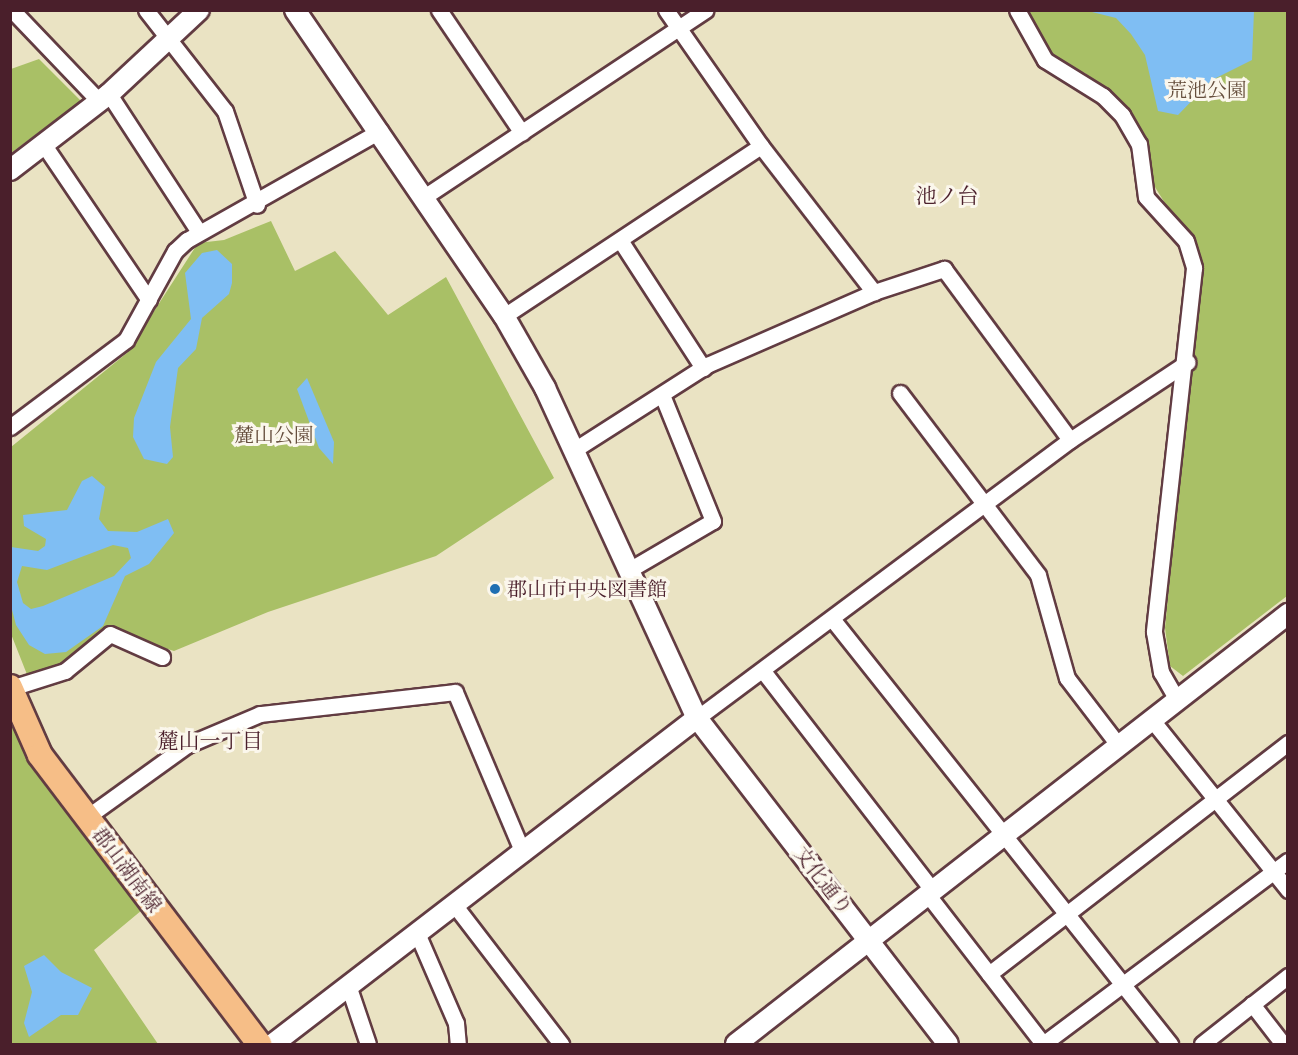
<!DOCTYPE html>
<html>
<head>
<meta charset="utf-8">
<style>
	body { margin:0 }
	#map { position:relative; width:1298px; height:1055px; overflow:hidden; background:#eae3c3; font-family:"Libre Caslon Text","Noto Serif JP",serif }
	div>[style] { position:absolute }
	.green>* { inset:0; background:#a9c066 }
	.water>* { inset:0; background:#7fbef3 }
	.roads { filter:drop-shadow(2px 0 #623c42) drop-shadow(-2px 0 #623c42) drop-shadow(0 2px #623c42) drop-shadow(0 -2px #623c42) }
	.minor>* { height:15px; margin:-7.5px; padding:0 7.5px; transform-origin:7.5px; border-radius:7.5px; background:#fff }
	.tertiary>* { height:20px; margin:-10px; padding:0 10px; transform-origin:10px; border-radius:10px; background:#fff }
	.primary>* { height:24px; margin:-12px; padding:0 12px; transform-origin:12px; border-radius:12px; background:#f6be87 }
	.dots>* { width:16px; height:16px; translate:-50% -50%; box-sizing:border-box; border:3px solid #fbf7ec; border-radius:50% }
	span { translate:-50% -50%; white-space:nowrap; text-align:center; line-height:1.15; -webkit-text-stroke:6px #fbf7ec; paint-order:stroke }
	.park-label { font-size:20px; color:#664f3d }
	.poi-label { font-size:20px; color:#4a1f2b }
	.left { translate:0 -50%; text-align:left }
	.street-label { font-size:20px; color:#4a1f2b }
	.neighbourhood-label { font-size:21px; color:#4a1f2b }
	.frame { position:absolute; inset:0; border:12px solid #4a1f2b; pointer-events:none }
</style>
</head>
<body>
<div id="map">
	<div class="green">
		<div style="clip-path:polygon(1024px 11px,1287px 11px,1287px 596px,1183px 676px,1170px 666px,1165px 628px,1200px 259px,1153px 184px,1145px 143px,1125px 108px,1085px 73px,1057px 62px)"></div>
		<div style="clip-path:polygon(39px 59px,81px 101px,11px 153px,11px 69px)"></div>
		<div style="clip-path:polygon(271px 221px,295px 271px,335px 251px,388px 315px,446px 277px,554px 478px,436px 556px,268px 612px,174px 651px,106px 630px,61px 668px,28px 677px,11px 634px,11px 447px,127px 353px,198px 243px,224px 240px)"></div>
		<div style="clip-path:polygon(10px 717px,26px 756px,142px 910px,94px 950px,158px 1044px,11px 1044px)"></div>
	</div>
	<div class="water">
		<div style="clip-path:polygon(1088px 11px,1254px 11px,1252px 60px,1212px 80px,1178px 115px,1158px 111px,1145px 55px,1131px 34px,1116px 18px)"></div>
		<div style="clip-path:polygon(217px 250px,232px 264px,232px 283px,229px 294px,202px 318px,196px 349px,178px 368px,170px 427px,173px 457px,167px 464px,144px 459px,133px 437px,134px 418px,156px 362px,191px 319px,185px 273px,202px 253px)"></div>
		<div style="clip-path:polygon(307px 378px,334px 442px,333px 464px,319px 448px,297px 389px)"></div>
		<div style="clip-path:polygon(evenodd,92px 476px,105px 487px,99px 519px,108px 531px,137px 532px,168px 519px,174px 533px,149px 564px,125px 576px,103px 626px,66px 652px,45px 654px,29px 645px,16px 625px,11px 606px,11px 547px,38px 551px,45px 546px,46px 539px,24px 526px,23px 515px,67px 510px,82px 481px,92px 476px,113px 545px,128px 548px,131px 558px,114px 576px,43px 606px,31px 609px,23px 603px,17px 582px,22px 566px,47px 570px,113px 545px)"></div>
		<div style="clip-path:polygon(44px 955px,61px 972px,92px 988px,78px 1015px,61px 1015px,29px 1037px,24px 1023px,32px 992px,24px 966px)"></div>
	</div>
	<div class="roads">
		<div class="minor">
			<div style="left:12px;top:10px;width:124px;rotate:46.3deg"></div>
			<div style="left:146px;top:10px;width:128px;rotate:52deg"></div>
			<div style="left:225px;top:111px;width:99px;rotate:71.2deg"></div>
			<div style="left:439px;top:10px;width:148px;rotate:56deg"></div>
			<div style="left:666px;top:10px;width:166px;rotate:55.1deg"></div>
			<div style="left:761px;top:146px;width:185px;rotate:52.3deg"></div>
			<div style="left:1017px;top:10px;width:57px;rotate:60.8deg"></div>
			<div style="left:1045px;top:60px;width:68px;rotate:31.8deg"></div>
			<div style="left:1103px;top:96px;width:27px;rotate:45deg"></div>
			<div style="left:1122px;top:115px;width:34px;rotate:60deg"></div>
			<div style="left:1139px;top:144px;width:53px;rotate:82.5deg"></div>
			<div style="left:1146px;top:197px;width:59px;rotate:47.7deg"></div>
			<div style="left:1186px;top:241px;width:28px;rotate:73deg"></div>
			<div style="left:1194px;top:268px;width:366px;rotate:96.3deg"></div>
			<div style="left:1154px;top:632px;width:41px;rotate:80.1deg"></div>
			<div style="left:1161px;top:672px;width:32px;rotate:60deg"></div>
			<div style="left:109px;top:94px;width:165px;rotate:56.9deg"></div>
			<div style="left:44px;top:145px;width:187px;rotate:55.9deg"></div>
			<div style="left:424px;top:197px;width:338px;rotate:-33.6deg"></div>
			<div style="left:620px;top:240px;width:153px;rotate:57deg"></div>
			<div style="left:504px;top:316px;width:308px;rotate:-33.5deg"></div>
			<div style="left:900px;top:393px;width:228px;rotate:52.8deg"></div>
			<div style="left:1038px;top:575px;width:107px;rotate:74.3deg"></div>
			<div style="left:1067px;top:678px;width:86px;rotate:52.6deg"></div>
			<div style="left:10px;top:427px;width:145px;rotate:-36.9deg"></div>
			<div style="left:126px;top:340px;width:102px;rotate:-61.2deg"></div>
			<div style="left:175px;top:251px;width:16px;rotate:-43deg"></div>
			<div style="left:187px;top:240px;width:222px;rotate:-29.5deg"></div>
			<div style="left:574px;top:450px;width:158px;rotate:-32.6deg"></div>
			<div style="left:707px;top:365px;width:182px;rotate:-23.6deg"></div>
			<div style="left:874px;top:292px;width:74px;rotate:-18.2deg"></div>
			<div style="left:944px;top:269px;width:212px;rotate:53.6deg"></div>
			<div style="left:629px;top:570px;width:97px;rotate:-30.3deg"></div>
			<div style="left:713px;top:521px;width:134px;rotate:-112deg"></div>
			<div style="left:833px;top:620px;width:542px;rotate:51.52deg"></div>
			<div style="left:763px;top:671px;width:278px;rotate:52.3deg"></div>
			<div style="left:11px;top:688px;width:57px;rotate:-17.5deg"></div>
			<div style="left:65px;top:671px;width:58px;rotate:-39.4deg"></div>
			<div style="left:110px;top:634px;width:57px;rotate:23.9deg"></div>
			<div style="left:697px;top:718px;width:465px;rotate:-36.7deg"></div>
			<div style="left:1070px;top:440px;width:141px;rotate:-33.5deg"></div>
			<div style="left:1152px;top:720px;width:218px;rotate:51.3deg"></div>
			<div style="left:87px;top:817px;width:123px;rotate:-35.8deg"></div>
			<div style="left:187px;top:745px;width:79px;rotate:-23deg"></div>
			<div style="left:260px;top:714px;width:196px;rotate:-6.4deg"></div>
			<div style="left:455px;top:692px;width:175px;rotate:67.1deg"></div>
			<div style="left:928px;top:895px;width:188px;rotate:52.3deg"></div>
			<div style="left:456px;top:907px;width:173px;rotate:52.5deg"></div>
			<div style="left:417px;top:933px;width:98px;rotate:66.6deg"></div>
			<div style="left:456px;top:1023px;width:21px;rotate:85deg"></div>
			<div style="left:989px;top:974px;width:378px;rotate:-37.7deg"></div>
			<div style="left:348px;top:985px;width:62px;rotate:71.3deg"></div>
			<div style="left:1252px;top:1004px;width:51px;rotate:52.2deg"></div>
			<div style="left:1043px;top:1044px;width:306px;rotate:-36.8deg"></div>
			<div style="left:1202px;top:1044px;width:110px;rotate:-38.3deg"></div>
		</div>
		<div class="tertiary">
			<div style="left:295px;top:10px;width:371px;rotate:55.7deg"></div>
			<div style="left:504px;top:316px;width:83px;rotate:60.3deg"></div>
			<div style="left:545px;top:388px;width:363px;rotate:65.3deg"></div>
			<div style="left:697px;top:718px;width:411px;rotate:52.4deg"></div>
			<div style="left:10px;top:170px;width:125px;rotate:-37.5deg"></div>
			<div style="left:109px;top:94px;width:123px;rotate:-43deg"></div>
			<div style="left:273px;top:1044px;width:535px;rotate:-37.56deg"></div>
			<div style="left:736px;top:1044px;width:700px;rotate:-37.92deg"></div>
		</div>
		<div class="primary">
			<div style="left:10px;top:687px;width:74px;rotate:66.2deg"></div>
			<div style="left:40px;top:755px;width:363px;rotate:52.8deg"></div>
		</div>
	</div>
	<div class="dots">
		<div style="left:495px;top:589px;background:#1f6fb2"></div>
	</div>
	<div class="park-label">
		<span style="left:1207px;top:90px">荒池公園</span>
		<span style="left:274px;top:435px">麓山公園</span>
	</div>
	<div class="poi-label">
		<span class="left" style="left:507px;top:589px">郡山市中央図書館</span>
	</div>
	<div class="street-label">
		<span style="left:127px;top:870px;rotate:53deg">郡山湖南線</span>
		<span style="left:823px;top:881px;rotate:52deg">文化通り</span>
	</div>
	<div class="neighbourhood-label">
		<span style="left:947px;top:196px">池ノ台</span>
		<span style="left:210px;top:741px">麓山一丁目</span>
	</div>
	<div class="frame"></div>
</div>
</body>
</html>
